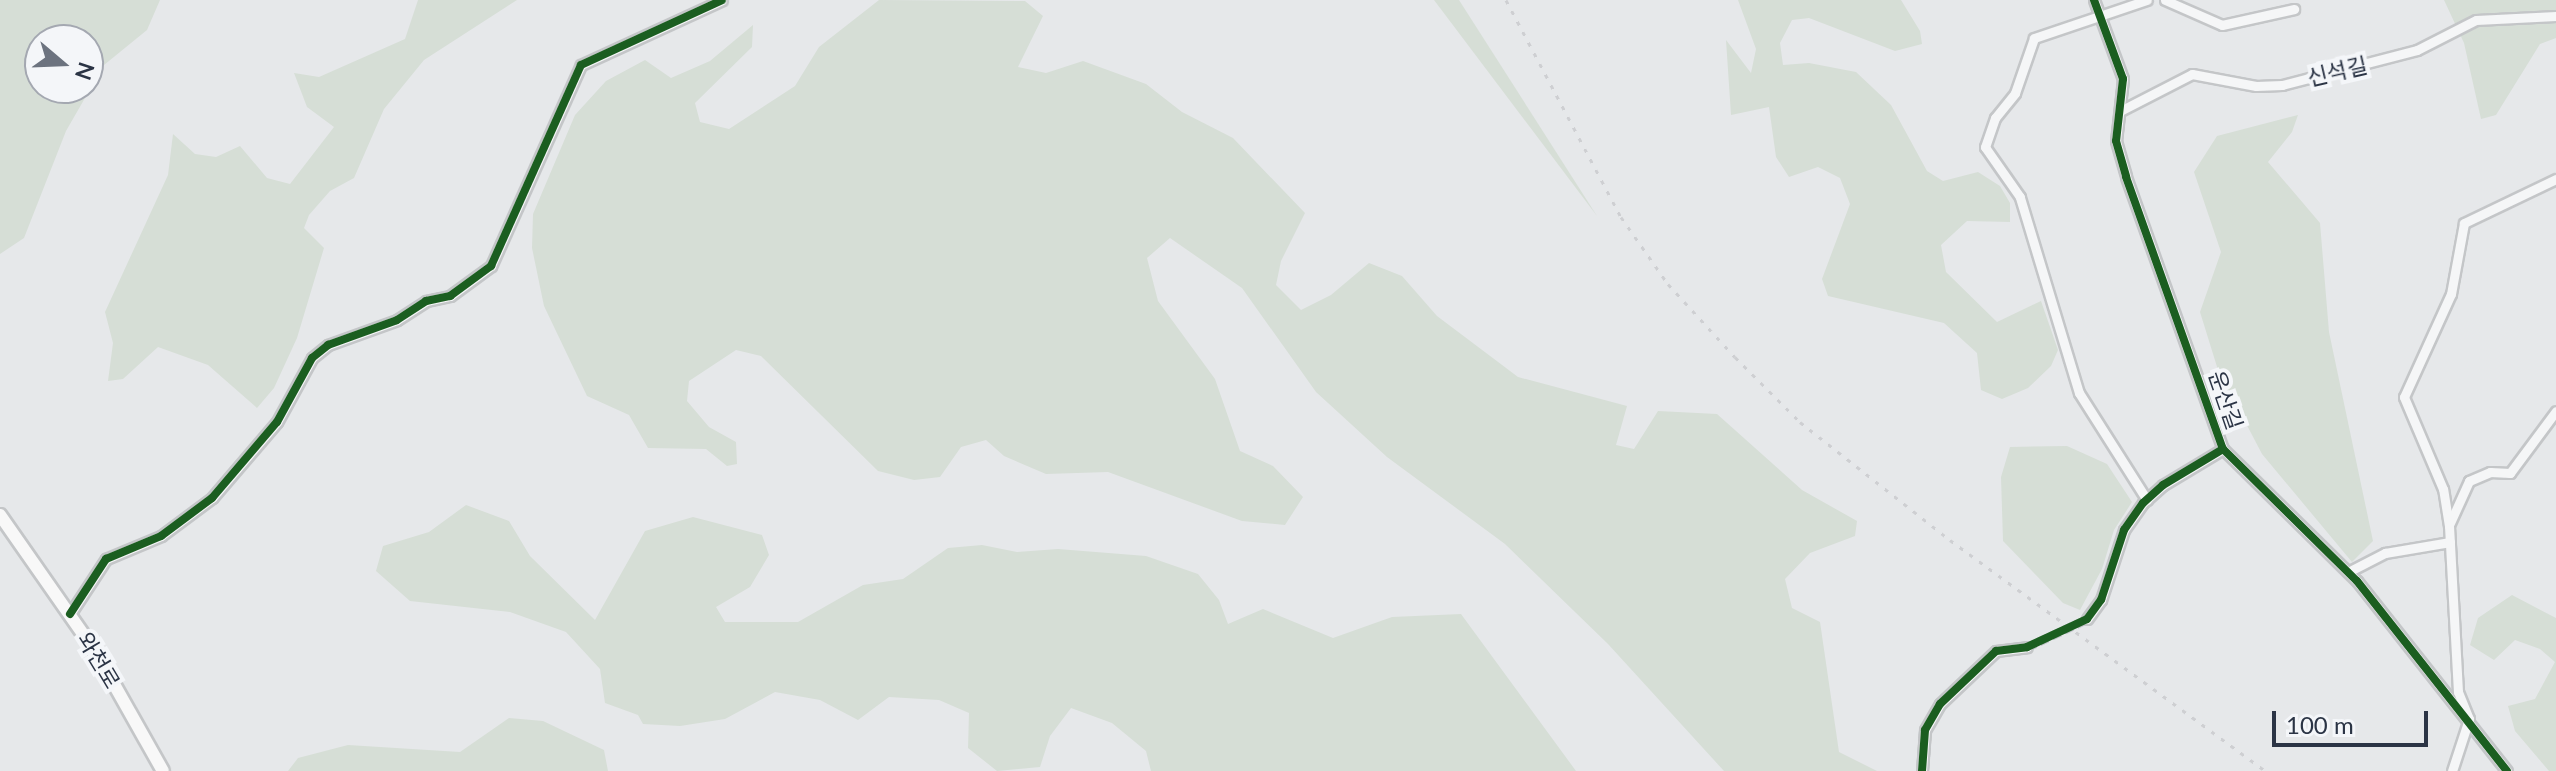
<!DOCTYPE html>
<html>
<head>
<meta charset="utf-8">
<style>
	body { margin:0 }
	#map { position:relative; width:2556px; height:771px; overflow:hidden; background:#e6e8ea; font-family:Lato,"Noto Sans KR",sans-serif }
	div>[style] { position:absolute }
	.green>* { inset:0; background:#d6ded6 }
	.street-tunnel>* { height:9px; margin-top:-4.5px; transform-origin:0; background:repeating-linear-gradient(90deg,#c1c4c9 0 9px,transparent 0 13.5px) }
	.roads { filter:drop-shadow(2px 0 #c4c6c8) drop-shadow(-2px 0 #c4c6c8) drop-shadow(0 2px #c4c6c8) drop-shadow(0 -2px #c4c6c8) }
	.street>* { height:9px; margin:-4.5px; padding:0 4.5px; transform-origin:4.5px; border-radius:4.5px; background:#f5f6f7 }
	.secondary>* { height:12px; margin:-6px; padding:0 6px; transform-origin:6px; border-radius:6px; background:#f8f8f8 }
	.rail>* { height:3px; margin-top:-1.5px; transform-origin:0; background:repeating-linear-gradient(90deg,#cecfd2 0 4px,transparent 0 12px) }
	.cycleway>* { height:8px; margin:-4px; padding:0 4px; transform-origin:4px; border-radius:4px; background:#1b5e20 }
	span { translate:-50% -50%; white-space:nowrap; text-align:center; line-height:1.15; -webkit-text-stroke:8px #f4f6f9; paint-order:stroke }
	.street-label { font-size:22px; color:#2b3445 }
	.north { position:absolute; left:24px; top:24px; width:80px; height:80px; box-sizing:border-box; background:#f4f6f9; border:2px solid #a4a8b1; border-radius:50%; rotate:109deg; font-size:22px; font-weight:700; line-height:32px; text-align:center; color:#2b3445 }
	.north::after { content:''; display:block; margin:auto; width:28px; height:36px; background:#6c737f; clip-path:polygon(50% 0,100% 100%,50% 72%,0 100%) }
	.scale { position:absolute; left:2272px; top:711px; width:156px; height:36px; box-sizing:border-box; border:4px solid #2b3445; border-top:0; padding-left:10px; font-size:24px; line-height:28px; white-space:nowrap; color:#2b3445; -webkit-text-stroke:6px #f4f6f9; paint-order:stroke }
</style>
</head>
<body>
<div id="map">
	<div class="green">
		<div style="clip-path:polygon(evenodd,0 0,160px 0,147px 30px,104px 65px,66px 131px,24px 238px,0 254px,0 0,40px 40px,88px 40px,88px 88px,40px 88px,40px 40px)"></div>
		<div style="clip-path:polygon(418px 0,517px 0,424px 60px,384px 109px,354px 178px,330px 191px,309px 215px,304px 228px,324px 248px,297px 338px,274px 388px,257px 408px,208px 365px,158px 347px,123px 379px,108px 381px,113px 343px,105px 312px,168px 175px,173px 134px,195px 154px,216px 157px,240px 146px,267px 178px,290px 184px,334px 127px,307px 107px,294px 73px,319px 77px,405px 39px)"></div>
		<div style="clip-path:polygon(879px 0,1025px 1px,1043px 16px,1018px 67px,1046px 73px,1083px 61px,1146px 84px,1182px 112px,1233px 138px,1305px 213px,1281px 261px,1276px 285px,1301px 310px,1331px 295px,1369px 263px,1402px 276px,1437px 316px,1518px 377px,1627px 406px,1616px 445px,1634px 449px,1658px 411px,1717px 414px,1802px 490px,1857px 521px,1855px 536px,1810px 553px,1785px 579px,1792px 608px,1820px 622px,1839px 752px,1877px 771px,1724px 771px,1608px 644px,1505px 544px,1387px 457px,1316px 392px,1242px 288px,1170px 238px,1147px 258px,1158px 301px,1215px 379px,1240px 451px,1273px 466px,1303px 497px,1285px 525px,1242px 521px,1108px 472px,1046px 474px,1004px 456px,986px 440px,961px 447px,940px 477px,914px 480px,878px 471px,761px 356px,736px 350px,689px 381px,687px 401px,709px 427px,736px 442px,737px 464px,727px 466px,706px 449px,648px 448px,629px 415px,587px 396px,544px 306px,532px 248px,533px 214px,575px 115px,606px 81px,645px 60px,671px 78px,710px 61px,753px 25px,752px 47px,695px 103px,700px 122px,729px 129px,795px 86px,819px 47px)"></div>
		<div style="clip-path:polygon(1434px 0,1459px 0,1597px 216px)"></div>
		<div style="clip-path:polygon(1738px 0,1901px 0,1920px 31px,1922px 44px,1895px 51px,1809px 18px,1792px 20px,1780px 43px,1783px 65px,1809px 63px,1856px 72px,1891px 105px,1927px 171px,1943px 181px,1978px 172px,2000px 186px,2010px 203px,2010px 222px,1967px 221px,1941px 245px,1946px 272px,1997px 322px,2041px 301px,2058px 350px,2051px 366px,2028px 388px,2002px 399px,1981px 390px,1977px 353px,1944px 323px,1828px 296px,1822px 279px,1850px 204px,1840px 178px,1818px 167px,1789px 177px,1776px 157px,1769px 107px,1731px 115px,1726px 40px,1751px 73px,1756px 49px)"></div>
		<div style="clip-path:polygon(2444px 0,2556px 0,2556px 38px,2540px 44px,2496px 115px,2481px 119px,2464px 43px)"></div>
		<div style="clip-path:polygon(2298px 115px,2292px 132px,2268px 162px,2320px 223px,2329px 332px,2373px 541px,2352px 562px,2262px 454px,2218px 370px,2200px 312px,2221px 252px,2194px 172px,2217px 136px)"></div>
		<div style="clip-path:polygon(2067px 446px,2107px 464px,2132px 502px,2114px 530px,2102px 569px,2080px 610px,2063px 603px,2003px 541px,2001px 477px,2010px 447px)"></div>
		<div style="clip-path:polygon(466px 505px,509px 521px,530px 556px,595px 620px,645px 531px,693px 517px,762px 535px,769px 555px,750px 587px,716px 607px,725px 622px,798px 622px,863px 585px,903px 579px,948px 548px,982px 545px,1017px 552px,1058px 549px,1146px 556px,1198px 574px,1219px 600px,1228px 624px,1263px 609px,1333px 638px,1392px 617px,1461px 614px,1576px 771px,1151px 771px,1146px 751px,1112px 723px,1071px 708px,1050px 736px,1040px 767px,997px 771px,968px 748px,969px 713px,939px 700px,889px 697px,858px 720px,820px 700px,775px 692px,725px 719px,680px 726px,643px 724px,638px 715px,605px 703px,600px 669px,566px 632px,510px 612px,410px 601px,376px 571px,383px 546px,429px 532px)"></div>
		<div style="clip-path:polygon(2512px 595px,2556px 618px,2556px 771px,2549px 771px,2515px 731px,2508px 706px,2535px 699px,2555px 662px,2540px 649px,2515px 640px,2494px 660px,2470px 645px,2478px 618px)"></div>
		<div style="clip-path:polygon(509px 718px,543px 721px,604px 750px,608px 771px,288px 771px,298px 758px,348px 745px,460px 752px)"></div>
	</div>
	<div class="street-tunnel">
		<div style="left:2027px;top:647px;width:66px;rotate:-25deg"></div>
	</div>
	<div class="roads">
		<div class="street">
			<div style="left:2094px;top:0;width:84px;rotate:69.8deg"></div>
			<div style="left:2123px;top:79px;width:62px;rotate:96.4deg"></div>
			<div style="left:2116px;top:141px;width:37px;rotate:74deg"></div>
			<div style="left:2126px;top:177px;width:289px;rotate:70.4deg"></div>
			<div style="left:2223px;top:449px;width:188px;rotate:44.6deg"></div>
			<div style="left:2357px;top:581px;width:242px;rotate:51.7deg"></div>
			<div style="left:2165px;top:0;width:62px;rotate:23.7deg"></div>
			<div style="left:2222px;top:25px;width:74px;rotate:-12.5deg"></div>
			<div style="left:2120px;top:111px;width:81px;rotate:-27.2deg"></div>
			<div style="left:2192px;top:74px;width:65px;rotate:10.6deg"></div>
			<div style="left:2256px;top:86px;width:26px;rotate:-2deg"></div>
			<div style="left:2282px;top:85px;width:139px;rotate:-14.5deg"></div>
			<div style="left:2417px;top:50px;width:66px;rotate:-27deg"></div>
			<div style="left:2476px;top:20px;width:80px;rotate:-2.9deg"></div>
			<div style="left:2147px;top:500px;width:127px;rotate:-122.4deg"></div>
			<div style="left:2079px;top:393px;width:205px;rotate:-106.8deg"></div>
			<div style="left:2020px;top:197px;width:61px;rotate:-125deg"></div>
			<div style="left:1985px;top:147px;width:31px;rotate:-71deg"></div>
			<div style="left:1995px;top:118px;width:32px;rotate:-51deg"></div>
			<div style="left:2015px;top:93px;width:58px;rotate:-70.9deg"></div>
			<div style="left:2034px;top:38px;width:119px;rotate:-18.6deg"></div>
			<div style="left:2450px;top:523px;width:46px;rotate:-65.7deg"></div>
			<div style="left:2469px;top:481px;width:23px;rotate:-23deg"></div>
			<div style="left:2490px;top:472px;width:20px;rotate:3deg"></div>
			<div style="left:2510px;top:473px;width:77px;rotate:-53.4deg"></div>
			<div style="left:2348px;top:572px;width:42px;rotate:-27.2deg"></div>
			<div style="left:2385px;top:553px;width:66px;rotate:-9.6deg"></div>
			<div style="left:70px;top:614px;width:66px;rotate:-56.8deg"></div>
			<div style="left:106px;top:559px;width:60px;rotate:-22.7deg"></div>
			<div style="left:161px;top:536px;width:64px;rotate:-36.7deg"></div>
			<div style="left:212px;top:498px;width:100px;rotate:-49.5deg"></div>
			<div style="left:277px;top:422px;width:73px;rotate:-61.3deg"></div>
			<div style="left:312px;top:358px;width:21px;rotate:-39deg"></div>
			<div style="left:328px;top:345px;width:73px;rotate:-19.9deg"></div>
			<div style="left:397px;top:320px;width:35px;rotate:-33deg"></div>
			<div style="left:426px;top:301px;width:25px;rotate:-12deg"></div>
			<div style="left:450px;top:296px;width:51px;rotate:-36.2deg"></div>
			<div style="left:491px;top:266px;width:220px;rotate:-65.9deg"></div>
			<div style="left:581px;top:65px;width:155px;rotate:-24.7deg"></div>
			<div style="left:2087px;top:619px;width:24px;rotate:-54deg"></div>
			<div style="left:2101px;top:600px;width:74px;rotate:-71.8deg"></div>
			<div style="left:2124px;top:530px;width:33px;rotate:-55deg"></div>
			<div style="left:2143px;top:503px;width:27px;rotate:-42deg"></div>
			<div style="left:2163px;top:485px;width:70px;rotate:-31deg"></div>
			<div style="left:1922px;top:771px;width:41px;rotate:-85.8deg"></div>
			<div style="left:1925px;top:730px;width:30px;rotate:-60deg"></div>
			<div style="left:1940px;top:704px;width:77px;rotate:-43.4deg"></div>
			<div style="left:1996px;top:651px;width:31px;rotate:-7deg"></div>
			<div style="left:2452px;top:771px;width:55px;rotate:-71.9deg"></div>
			<div style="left:2469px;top:719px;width:29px;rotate:-112deg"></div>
			<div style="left:2458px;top:692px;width:166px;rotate:-93.1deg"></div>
			<div style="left:2449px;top:526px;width:37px;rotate:-99deg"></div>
			<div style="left:2443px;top:489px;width:100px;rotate:-113deg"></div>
			<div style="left:2404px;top:397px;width:113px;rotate:-65.5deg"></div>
			<div style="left:2451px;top:294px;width:72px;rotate:-79.6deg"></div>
			<div style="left:2464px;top:223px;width:102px;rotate:-25.6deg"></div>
		</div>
		<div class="secondary">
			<div style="left:0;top:515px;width:169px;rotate:55.1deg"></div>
			<div style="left:97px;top:654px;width:134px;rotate:60.6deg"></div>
		</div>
	</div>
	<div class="rail">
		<div style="left:1506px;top:0;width:246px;rotate:62.1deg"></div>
		<div style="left:1621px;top:217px;width:82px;rotate:55deg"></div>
		<div style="left:1668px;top:284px;width:99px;rotate:47.5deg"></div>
		<div style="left:1735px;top:357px;width:92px;rotate:45deg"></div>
		<div style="left:1800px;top:422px;width:191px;rotate:38.2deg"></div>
		<div style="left:1950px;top:540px;width:391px;rotate:36.2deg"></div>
	</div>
	<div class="cycleway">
		<div style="left:2094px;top:0;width:84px;rotate:69.8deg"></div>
		<div style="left:2123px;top:79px;width:62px;rotate:96.4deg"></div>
		<div style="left:2116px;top:141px;width:37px;rotate:74deg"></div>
		<div style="left:2126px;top:177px;width:289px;rotate:70.4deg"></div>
		<div style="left:2223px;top:449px;width:188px;rotate:44.6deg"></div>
		<div style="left:2357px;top:581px;width:242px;rotate:51.7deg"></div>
		<div style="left:70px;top:614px;width:66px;rotate:-56.8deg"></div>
		<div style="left:106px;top:559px;width:60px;rotate:-22.7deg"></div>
		<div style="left:161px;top:536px;width:64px;rotate:-36.7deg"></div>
		<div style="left:212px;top:498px;width:100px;rotate:-49.5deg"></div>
		<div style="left:277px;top:422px;width:73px;rotate:-61.3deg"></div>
		<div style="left:312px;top:358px;width:21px;rotate:-39deg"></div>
		<div style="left:328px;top:345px;width:73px;rotate:-19.9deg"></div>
		<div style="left:397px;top:320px;width:35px;rotate:-33deg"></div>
		<div style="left:426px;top:301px;width:25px;rotate:-12deg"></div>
		<div style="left:450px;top:296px;width:51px;rotate:-36.2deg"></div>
		<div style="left:491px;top:266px;width:220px;rotate:-65.9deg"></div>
		<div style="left:581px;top:65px;width:155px;rotate:-24.7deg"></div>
		<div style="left:1922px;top:771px;width:41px;rotate:-85.8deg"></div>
		<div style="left:1925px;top:730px;width:30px;rotate:-60deg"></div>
		<div style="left:1940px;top:704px;width:77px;rotate:-43.4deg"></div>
		<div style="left:1996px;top:651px;width:31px;rotate:-7deg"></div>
		<div style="left:2027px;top:647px;width:66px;rotate:-25deg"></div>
		<div style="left:2087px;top:619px;width:24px;rotate:-54deg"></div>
		<div style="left:2101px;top:600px;width:74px;rotate:-71.8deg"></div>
		<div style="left:2124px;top:530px;width:33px;rotate:-55deg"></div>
		<div style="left:2143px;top:503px;width:27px;rotate:-42deg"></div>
		<div style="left:2163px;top:485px;width:70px;rotate:-31deg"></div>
	</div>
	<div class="street-label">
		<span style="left:2337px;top:71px;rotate:-13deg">신석길</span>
		<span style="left:2226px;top:400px;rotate:71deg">운산길</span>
		<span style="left:99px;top:660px;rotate:59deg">와천로</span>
	</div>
	<div class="north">N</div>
	<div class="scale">100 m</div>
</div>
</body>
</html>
